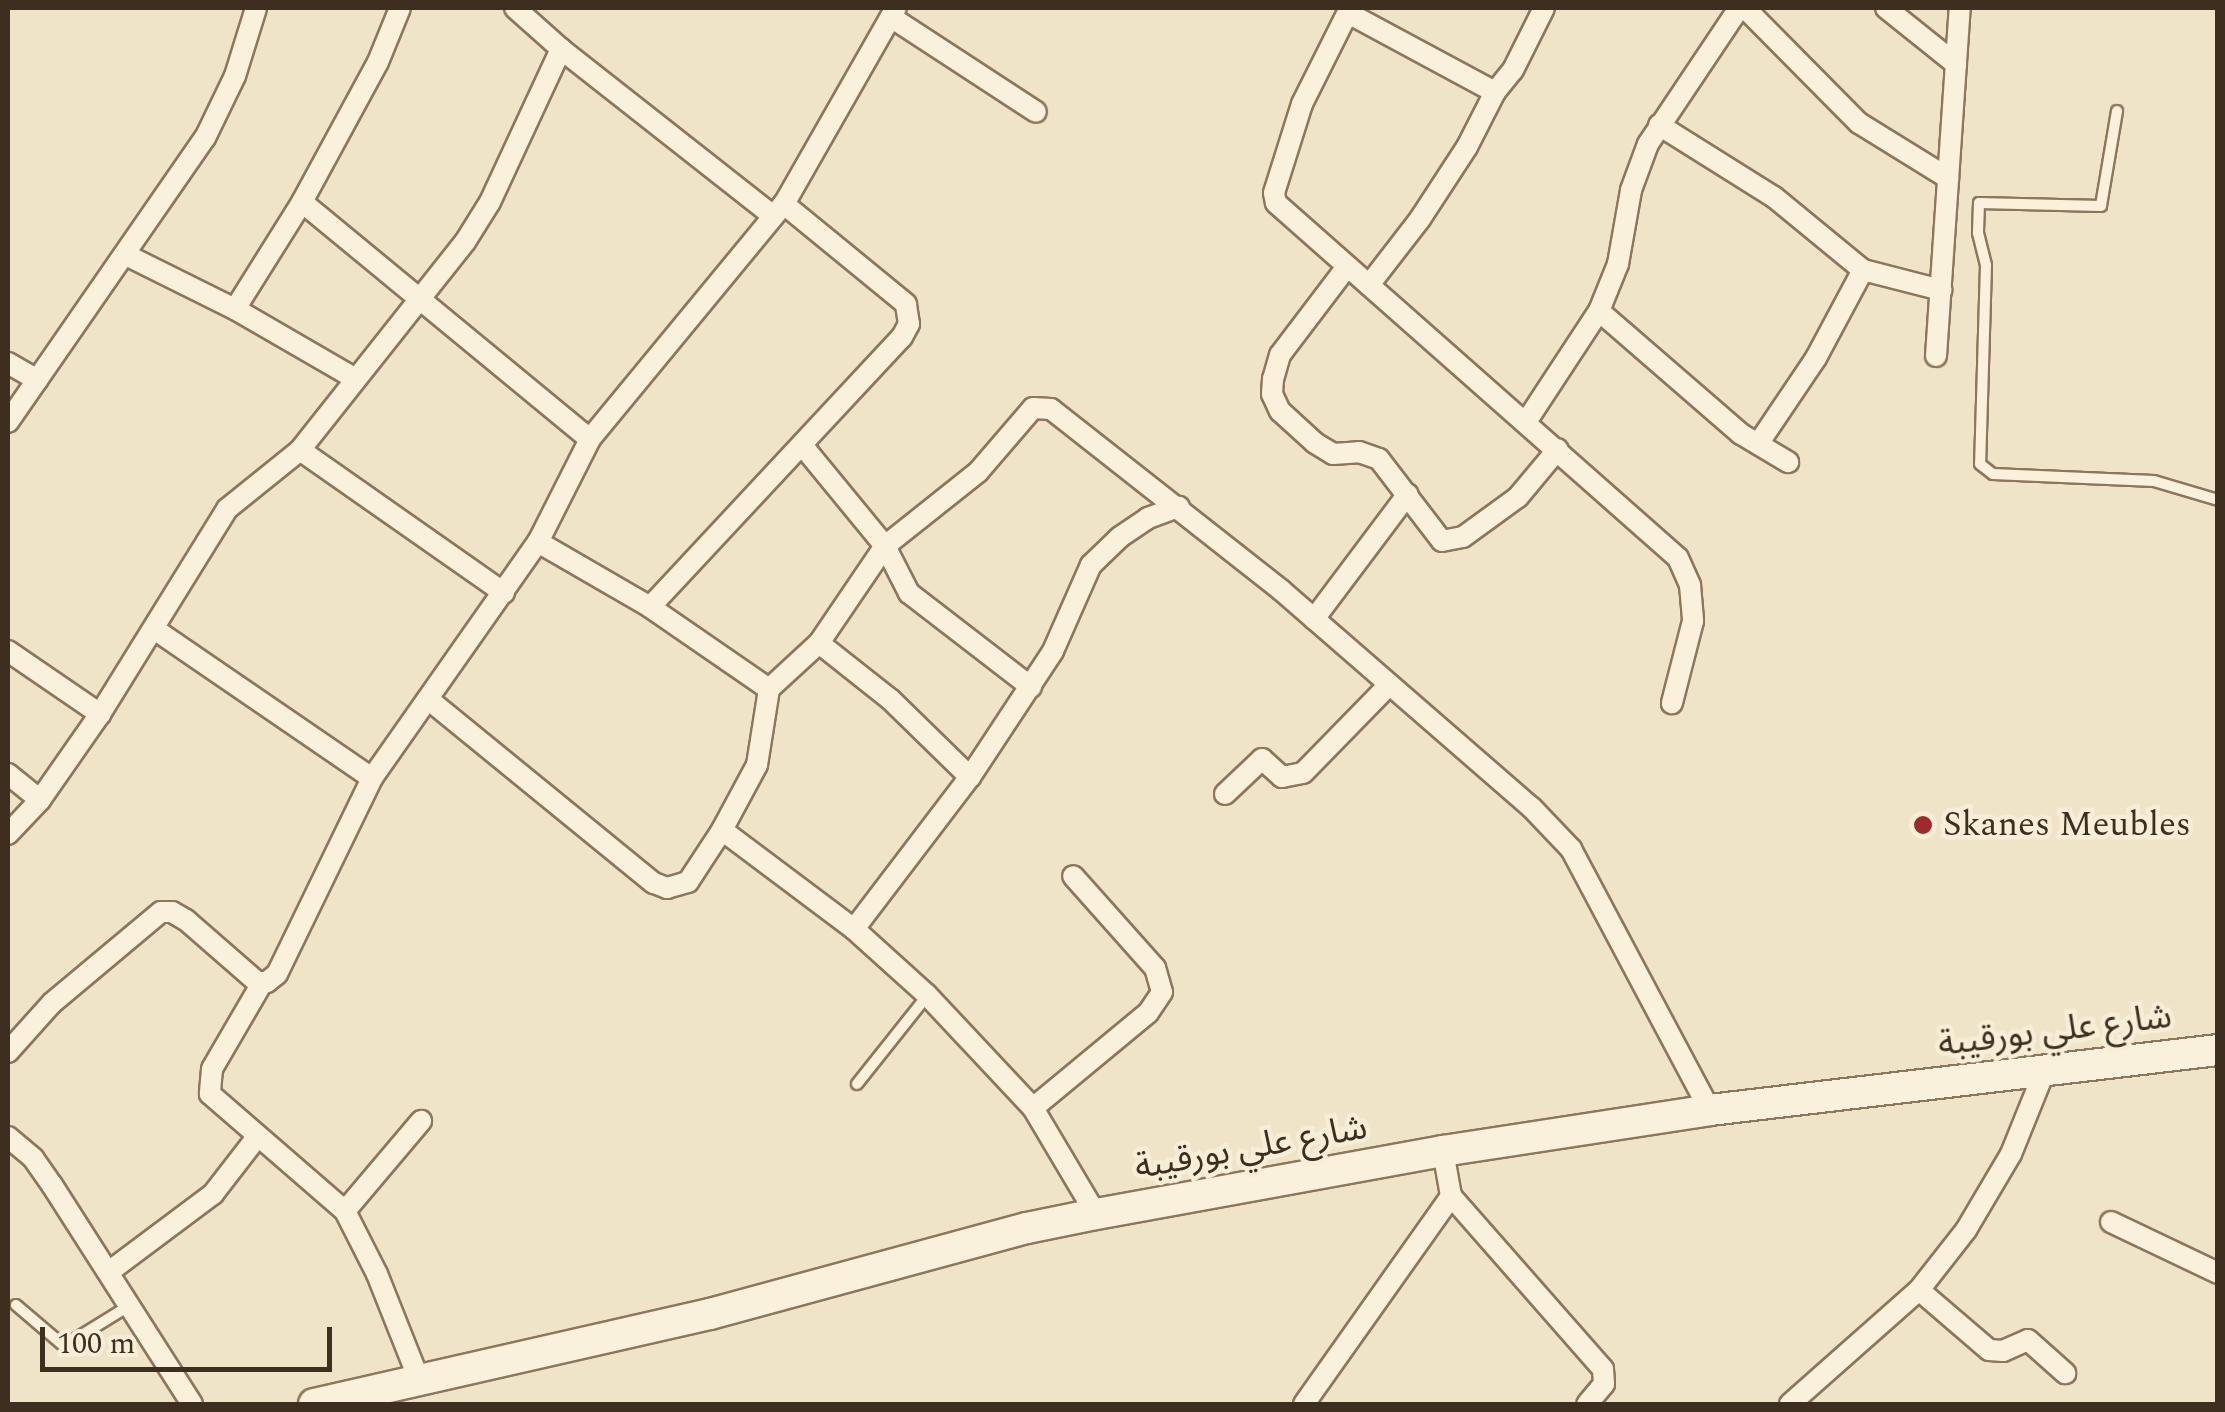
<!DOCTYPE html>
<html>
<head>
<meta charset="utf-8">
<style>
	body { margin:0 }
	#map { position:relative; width:2225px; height:1412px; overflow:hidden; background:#f0e4c8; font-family:Spectral,"Noto Sans Arabic",serif }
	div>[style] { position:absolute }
	.roads { filter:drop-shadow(2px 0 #8d765c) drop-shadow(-2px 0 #8d765c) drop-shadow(0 2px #8d765c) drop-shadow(0 -2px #8d765c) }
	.lane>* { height:10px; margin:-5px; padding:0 5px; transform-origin:5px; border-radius:5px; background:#faf1dc }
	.street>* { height:20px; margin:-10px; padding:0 10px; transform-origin:10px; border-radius:10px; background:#faf1dc }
	.secondary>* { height:30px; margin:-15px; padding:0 15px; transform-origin:15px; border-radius:15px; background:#faf1dc }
	.dots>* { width:28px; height:28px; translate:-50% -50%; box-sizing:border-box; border:5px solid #f7eed8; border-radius:50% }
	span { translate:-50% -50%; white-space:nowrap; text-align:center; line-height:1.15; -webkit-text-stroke:9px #f7eed8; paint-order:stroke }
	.poi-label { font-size:35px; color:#3d2e20 }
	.left { translate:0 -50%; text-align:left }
	.street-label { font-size:35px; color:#3d2e20 }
	.frame { position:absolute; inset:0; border:10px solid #3d2e20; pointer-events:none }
	.scale { position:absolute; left:40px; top:1327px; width:292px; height:45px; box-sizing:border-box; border:5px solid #3d2e20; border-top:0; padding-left:12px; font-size:30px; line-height:35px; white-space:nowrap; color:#3d2e20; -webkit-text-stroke:8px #f7eed8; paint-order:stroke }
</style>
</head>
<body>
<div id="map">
	<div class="roads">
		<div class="lane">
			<div style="left:2117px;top:111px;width:96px;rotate:99.6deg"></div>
			<div style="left:2101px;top:206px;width:122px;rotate:-178.6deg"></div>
			<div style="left:1979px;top:203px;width:30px;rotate:92deg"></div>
			<div style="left:1978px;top:233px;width:33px;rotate:76deg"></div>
			<div style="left:1986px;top:265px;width:199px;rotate:91.7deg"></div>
			<div style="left:1980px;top:464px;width:16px;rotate:38deg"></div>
			<div style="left:1993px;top:474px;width:161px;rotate:2.5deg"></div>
			<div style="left:2154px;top:481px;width:67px;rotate:16.5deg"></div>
			<div style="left:857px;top:1084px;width:112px;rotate:-51.5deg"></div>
			<div style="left:16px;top:1305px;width:63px;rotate:40.5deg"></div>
			<div style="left:64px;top:1346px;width:78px;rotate:-31.8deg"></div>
		</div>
		<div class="street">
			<div style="left:515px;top:8px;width:62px;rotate:41.7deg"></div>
			<div style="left:561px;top:49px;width:270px;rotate:38.2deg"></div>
			<div style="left:1350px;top:8px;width:107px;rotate:116.6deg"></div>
			<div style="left:1302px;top:104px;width:93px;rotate:107.5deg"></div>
			<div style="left:1274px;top:193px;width:10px;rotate:79deg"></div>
			<div style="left:1276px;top:203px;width:536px;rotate:41.45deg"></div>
			<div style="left:1678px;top:558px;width:30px;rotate:66deg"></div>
			<div style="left:1690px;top:585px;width:36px;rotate:85deg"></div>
			<div style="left:1693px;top:621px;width:85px;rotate:104.4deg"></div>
			<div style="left:1745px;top:8px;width:162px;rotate:45.3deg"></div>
			<div style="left:1859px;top:123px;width:105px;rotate:31.7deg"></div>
			<div style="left:1886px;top:8px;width:90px;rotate:38.7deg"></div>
			<div style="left:1348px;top:13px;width:167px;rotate:28.3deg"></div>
			<div style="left:1495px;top:92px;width:28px;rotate:-51deg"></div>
			<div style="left:1513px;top:70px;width:69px;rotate:-63.4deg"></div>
			<div style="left:891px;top:17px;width:173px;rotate:33.2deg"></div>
			<div style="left:1659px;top:125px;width:136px;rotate:32.1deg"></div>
			<div style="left:1774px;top:197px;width:115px;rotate:39.4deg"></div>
			<div style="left:1863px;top:270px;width:81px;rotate:14.4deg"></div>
			<div style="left:302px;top:202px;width:373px;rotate:39.5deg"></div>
			<div style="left:126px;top:255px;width:122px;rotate:26.4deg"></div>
			<div style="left:235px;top:309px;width:138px;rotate:30.1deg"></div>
			<div style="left:1346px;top:268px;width:109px;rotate:127.2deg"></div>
			<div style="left:1280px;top:355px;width:25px;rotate:106deg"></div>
			<div style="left:1273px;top:379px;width:15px;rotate:94deg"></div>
			<div style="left:1272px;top:394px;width:19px;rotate:65deg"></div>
			<div style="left:1280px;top:411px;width:47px;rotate:42.4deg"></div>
			<div style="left:1315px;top:443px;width:21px;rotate:31deg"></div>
			<div style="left:1333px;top:454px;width:26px;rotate:-4deg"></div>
			<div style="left:1359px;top:452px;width:21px;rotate:19deg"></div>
			<div style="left:1379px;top:459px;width:103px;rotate:52.5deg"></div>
			<div style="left:1442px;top:541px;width:21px;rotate:-11deg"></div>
			<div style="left:1463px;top:537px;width:68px;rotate:-36deg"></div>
			<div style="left:1518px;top:497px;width:62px;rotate:-50.2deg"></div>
			<div style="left:1369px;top:285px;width:83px;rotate:-52.3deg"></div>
			<div style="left:1420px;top:219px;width:86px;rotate:-56.9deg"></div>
			<div style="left:1467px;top:147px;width:62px;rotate:-63deg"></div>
			<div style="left:235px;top:309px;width:126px;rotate:-57.9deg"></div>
			<div style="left:302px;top:202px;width:159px;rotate:-61.5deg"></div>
			<div style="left:378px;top:62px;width:58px;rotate:-67.8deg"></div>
			<div style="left:1599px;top:311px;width:188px;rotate:40.9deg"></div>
			<div style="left:1741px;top:434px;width:55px;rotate:30.8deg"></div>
			<div style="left:1936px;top:356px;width:349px;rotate:-86.1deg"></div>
			<div style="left:8px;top:363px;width:34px;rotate:30deg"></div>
			<div style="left:8px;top:422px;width:346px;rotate:-55.3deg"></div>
			<div style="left:205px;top:138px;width:69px;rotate:-64.2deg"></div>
			<div style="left:235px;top:76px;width:71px;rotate:-72.8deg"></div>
			<div style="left:1526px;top:422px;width:133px;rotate:-56.7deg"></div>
			<div style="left:1599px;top:311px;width:51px;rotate:-68deg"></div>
			<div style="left:1618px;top:264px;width:75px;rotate:-80deg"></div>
			<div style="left:1631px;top:190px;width:49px;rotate:-69.7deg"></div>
			<div style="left:1648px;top:144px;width:164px;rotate:-56.2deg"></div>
			<div style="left:1758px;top:444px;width:104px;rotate:-56deg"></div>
			<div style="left:1816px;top:358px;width:100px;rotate:-61.9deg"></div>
			<div style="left:802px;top:445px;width:131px;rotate:50.6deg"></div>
			<div style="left:885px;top:546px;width:53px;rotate:62.9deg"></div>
			<div style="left:909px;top:593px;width:154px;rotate:37.6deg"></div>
			<div style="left:300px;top:450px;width:249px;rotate:35deg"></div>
			<div style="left:538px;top:542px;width:129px;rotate:30.1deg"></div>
			<div style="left:650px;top:607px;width:145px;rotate:34.6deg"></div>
			<div style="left:769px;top:689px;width:68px;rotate:-42.6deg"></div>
			<div style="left:819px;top:643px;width:117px;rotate:-55.8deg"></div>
			<div style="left:885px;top:546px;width:119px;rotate:-38.5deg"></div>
			<div style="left:978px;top:472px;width:84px;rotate:-49.3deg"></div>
			<div style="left:1033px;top:408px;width:18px;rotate:3deg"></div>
			<div style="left:1051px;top:409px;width:293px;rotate:38.2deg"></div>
			<div style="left:1281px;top:590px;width:332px;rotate:41deg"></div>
			<div style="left:1532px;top:808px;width:57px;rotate:46.4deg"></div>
			<div style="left:1571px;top:849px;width:296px;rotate:62deg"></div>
			<div style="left:650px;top:607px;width:369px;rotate:-47deg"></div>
			<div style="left:902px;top:337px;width:15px;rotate:-62deg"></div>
			<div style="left:909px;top:324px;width:20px;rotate:-99deg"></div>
			<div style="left:906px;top:304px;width:158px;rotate:-140.7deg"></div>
			<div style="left:1314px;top:619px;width:156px;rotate:-53.1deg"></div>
			<div style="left:154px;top:629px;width:264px;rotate:34.4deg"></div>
			<div style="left:819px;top:643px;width:90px;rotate:38.3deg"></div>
			<div style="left:890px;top:699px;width:112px;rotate:44.3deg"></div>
			<div style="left:970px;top:777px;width:151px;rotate:-56.6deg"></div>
			<div style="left:1053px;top:651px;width:94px;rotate:-66.2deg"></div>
			<div style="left:1091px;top:565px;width:40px;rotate:-44deg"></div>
			<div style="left:1120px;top:537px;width:34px;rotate:-34deg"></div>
			<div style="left:1148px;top:518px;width:33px;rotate:-20deg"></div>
			<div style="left:8px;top:651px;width:112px;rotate:34.4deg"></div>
			<div style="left:428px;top:699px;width:291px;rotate:39.2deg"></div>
			<div style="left:654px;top:883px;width:14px;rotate:21deg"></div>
			<div style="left:667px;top:888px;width:22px;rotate:-16deg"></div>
			<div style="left:688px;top:882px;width:62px;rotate:-56.8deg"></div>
			<div style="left:722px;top:830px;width:165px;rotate:36.9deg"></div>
			<div style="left:854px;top:929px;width:98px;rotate:42.1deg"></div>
			<div style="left:927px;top:995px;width:155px;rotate:46.8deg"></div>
			<div style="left:1033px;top:1108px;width:123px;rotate:59.3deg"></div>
			<div style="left:8px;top:774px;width:41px;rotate:39.1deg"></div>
			<div style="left:1225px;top:794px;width:51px;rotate:-43.4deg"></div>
			<div style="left:1262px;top:759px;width:27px;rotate:42deg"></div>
			<div style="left:1282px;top:777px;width:21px;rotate:-11deg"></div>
			<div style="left:1303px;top:773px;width:123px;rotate:-45.7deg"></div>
			<div style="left:722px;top:830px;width:74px;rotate:-61.7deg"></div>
			<div style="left:757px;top:765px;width:77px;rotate:-81deg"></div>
			<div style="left:8px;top:834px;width:47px;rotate:-46.7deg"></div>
			<div style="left:40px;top:800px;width:105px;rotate:-55.1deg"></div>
			<div style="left:100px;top:714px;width:241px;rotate:-58.2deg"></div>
			<div style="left:227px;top:509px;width:94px;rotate:-38.9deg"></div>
			<div style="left:300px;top:450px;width:265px;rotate:-51.6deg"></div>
			<div style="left:465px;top:242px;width:47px;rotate:-58deg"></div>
			<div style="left:490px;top:202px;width:169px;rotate:-65.1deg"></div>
			<div style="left:854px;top:929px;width:191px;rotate:-52.7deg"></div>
			<div style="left:262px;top:983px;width:99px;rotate:120.2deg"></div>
			<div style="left:212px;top:1069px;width:25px;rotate:95deg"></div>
			<div style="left:210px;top:1094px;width:179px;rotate:40.9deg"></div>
			<div style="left:345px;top:1211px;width:71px;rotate:63.1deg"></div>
			<div style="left:377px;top:1274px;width:111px;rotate:68.3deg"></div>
			<div style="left:8px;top:1052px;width:66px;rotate:-48.1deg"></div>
			<div style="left:52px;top:1003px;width:142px;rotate:-39.9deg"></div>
			<div style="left:161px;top:912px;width:11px"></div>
			<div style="left:172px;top:912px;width:16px;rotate:30deg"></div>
			<div style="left:186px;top:920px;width:94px;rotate:41.1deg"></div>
			<div style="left:257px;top:982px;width:10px"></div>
			<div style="left:267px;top:982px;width:13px;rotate:-39deg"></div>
			<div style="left:277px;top:974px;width:218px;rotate:-64.1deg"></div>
			<div style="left:372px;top:778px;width:289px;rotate:-54.9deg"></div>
			<div style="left:538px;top:542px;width:115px;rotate:-63.2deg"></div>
			<div style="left:590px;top:439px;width:305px;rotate:-50.5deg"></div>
			<div style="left:784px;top:204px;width:226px;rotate:-60.3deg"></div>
			<div style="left:1033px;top:1108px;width:149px;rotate:-39.6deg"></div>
			<div style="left:1148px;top:1013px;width:25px;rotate:-56deg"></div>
			<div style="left:1162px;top:992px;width:25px;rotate:-106deg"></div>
			<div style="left:1155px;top:968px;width:123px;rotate:-131.7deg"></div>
			<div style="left:8px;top:1137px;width:33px;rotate:40deg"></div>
			<div style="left:33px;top:1158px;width:33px;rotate:55deg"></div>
			<div style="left:52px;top:1185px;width:260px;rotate:57.4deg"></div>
			<div style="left:1443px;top:1151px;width:46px;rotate:79.9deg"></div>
			<div style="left:1451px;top:1196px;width:230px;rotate:48.7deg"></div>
			<div style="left:1603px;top:1369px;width:15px;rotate:86deg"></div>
			<div style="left:1604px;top:1384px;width:26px;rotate:130deg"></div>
			<div style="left:345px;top:1211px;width:118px;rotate:-49.8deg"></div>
			<div style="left:2111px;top:1222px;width:119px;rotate:25.5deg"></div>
			<div style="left:110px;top:1271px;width:129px;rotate:-36.8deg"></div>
			<div style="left:213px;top:1194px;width:72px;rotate:-52.3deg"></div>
			<div style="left:1919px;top:1290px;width:92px;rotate:40.6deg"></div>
			<div style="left:1989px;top:1350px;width:14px;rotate:4deg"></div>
			<div style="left:2003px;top:1351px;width:27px;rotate:-24deg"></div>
			<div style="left:2028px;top:1340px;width:50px;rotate:41.7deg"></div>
			<div style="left:1304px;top:1404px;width:255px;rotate:-54.7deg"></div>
			<div style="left:1790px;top:1404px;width:172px;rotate:-41.5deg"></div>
			<div style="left:1919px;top:1290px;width:76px;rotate:-51.9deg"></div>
			<div style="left:1966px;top:1230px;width:88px;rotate:-59.4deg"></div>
			<div style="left:2011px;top:1154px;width:91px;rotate:-68deg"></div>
		</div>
		<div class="secondary">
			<div style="left:314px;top:1404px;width:406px;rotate:-12.8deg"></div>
			<div style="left:710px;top:1314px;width:328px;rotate:-15.2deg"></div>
			<div style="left:1027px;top:1228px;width:70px;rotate:-11.5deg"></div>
			<div style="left:1096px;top:1214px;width:353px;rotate:-10.3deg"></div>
			<div style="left:1443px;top:1151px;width:270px;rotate:-8.7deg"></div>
			<div style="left:1710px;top:1110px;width:512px;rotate:-6.74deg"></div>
		</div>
	</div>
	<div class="dots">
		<div style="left:1923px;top:825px;background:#9e2a2b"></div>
	</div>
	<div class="poi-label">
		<span class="left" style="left:1943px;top:825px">Skanes Meubles</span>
	</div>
	<div class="street-label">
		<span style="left:2055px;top:1031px;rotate:-7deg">شارع علي بورقيبة</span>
		<span style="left:1251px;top:1148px;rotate:-10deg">شارع علي بورقيبة</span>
	</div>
	<div class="frame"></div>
	<div class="scale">100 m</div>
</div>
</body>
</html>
